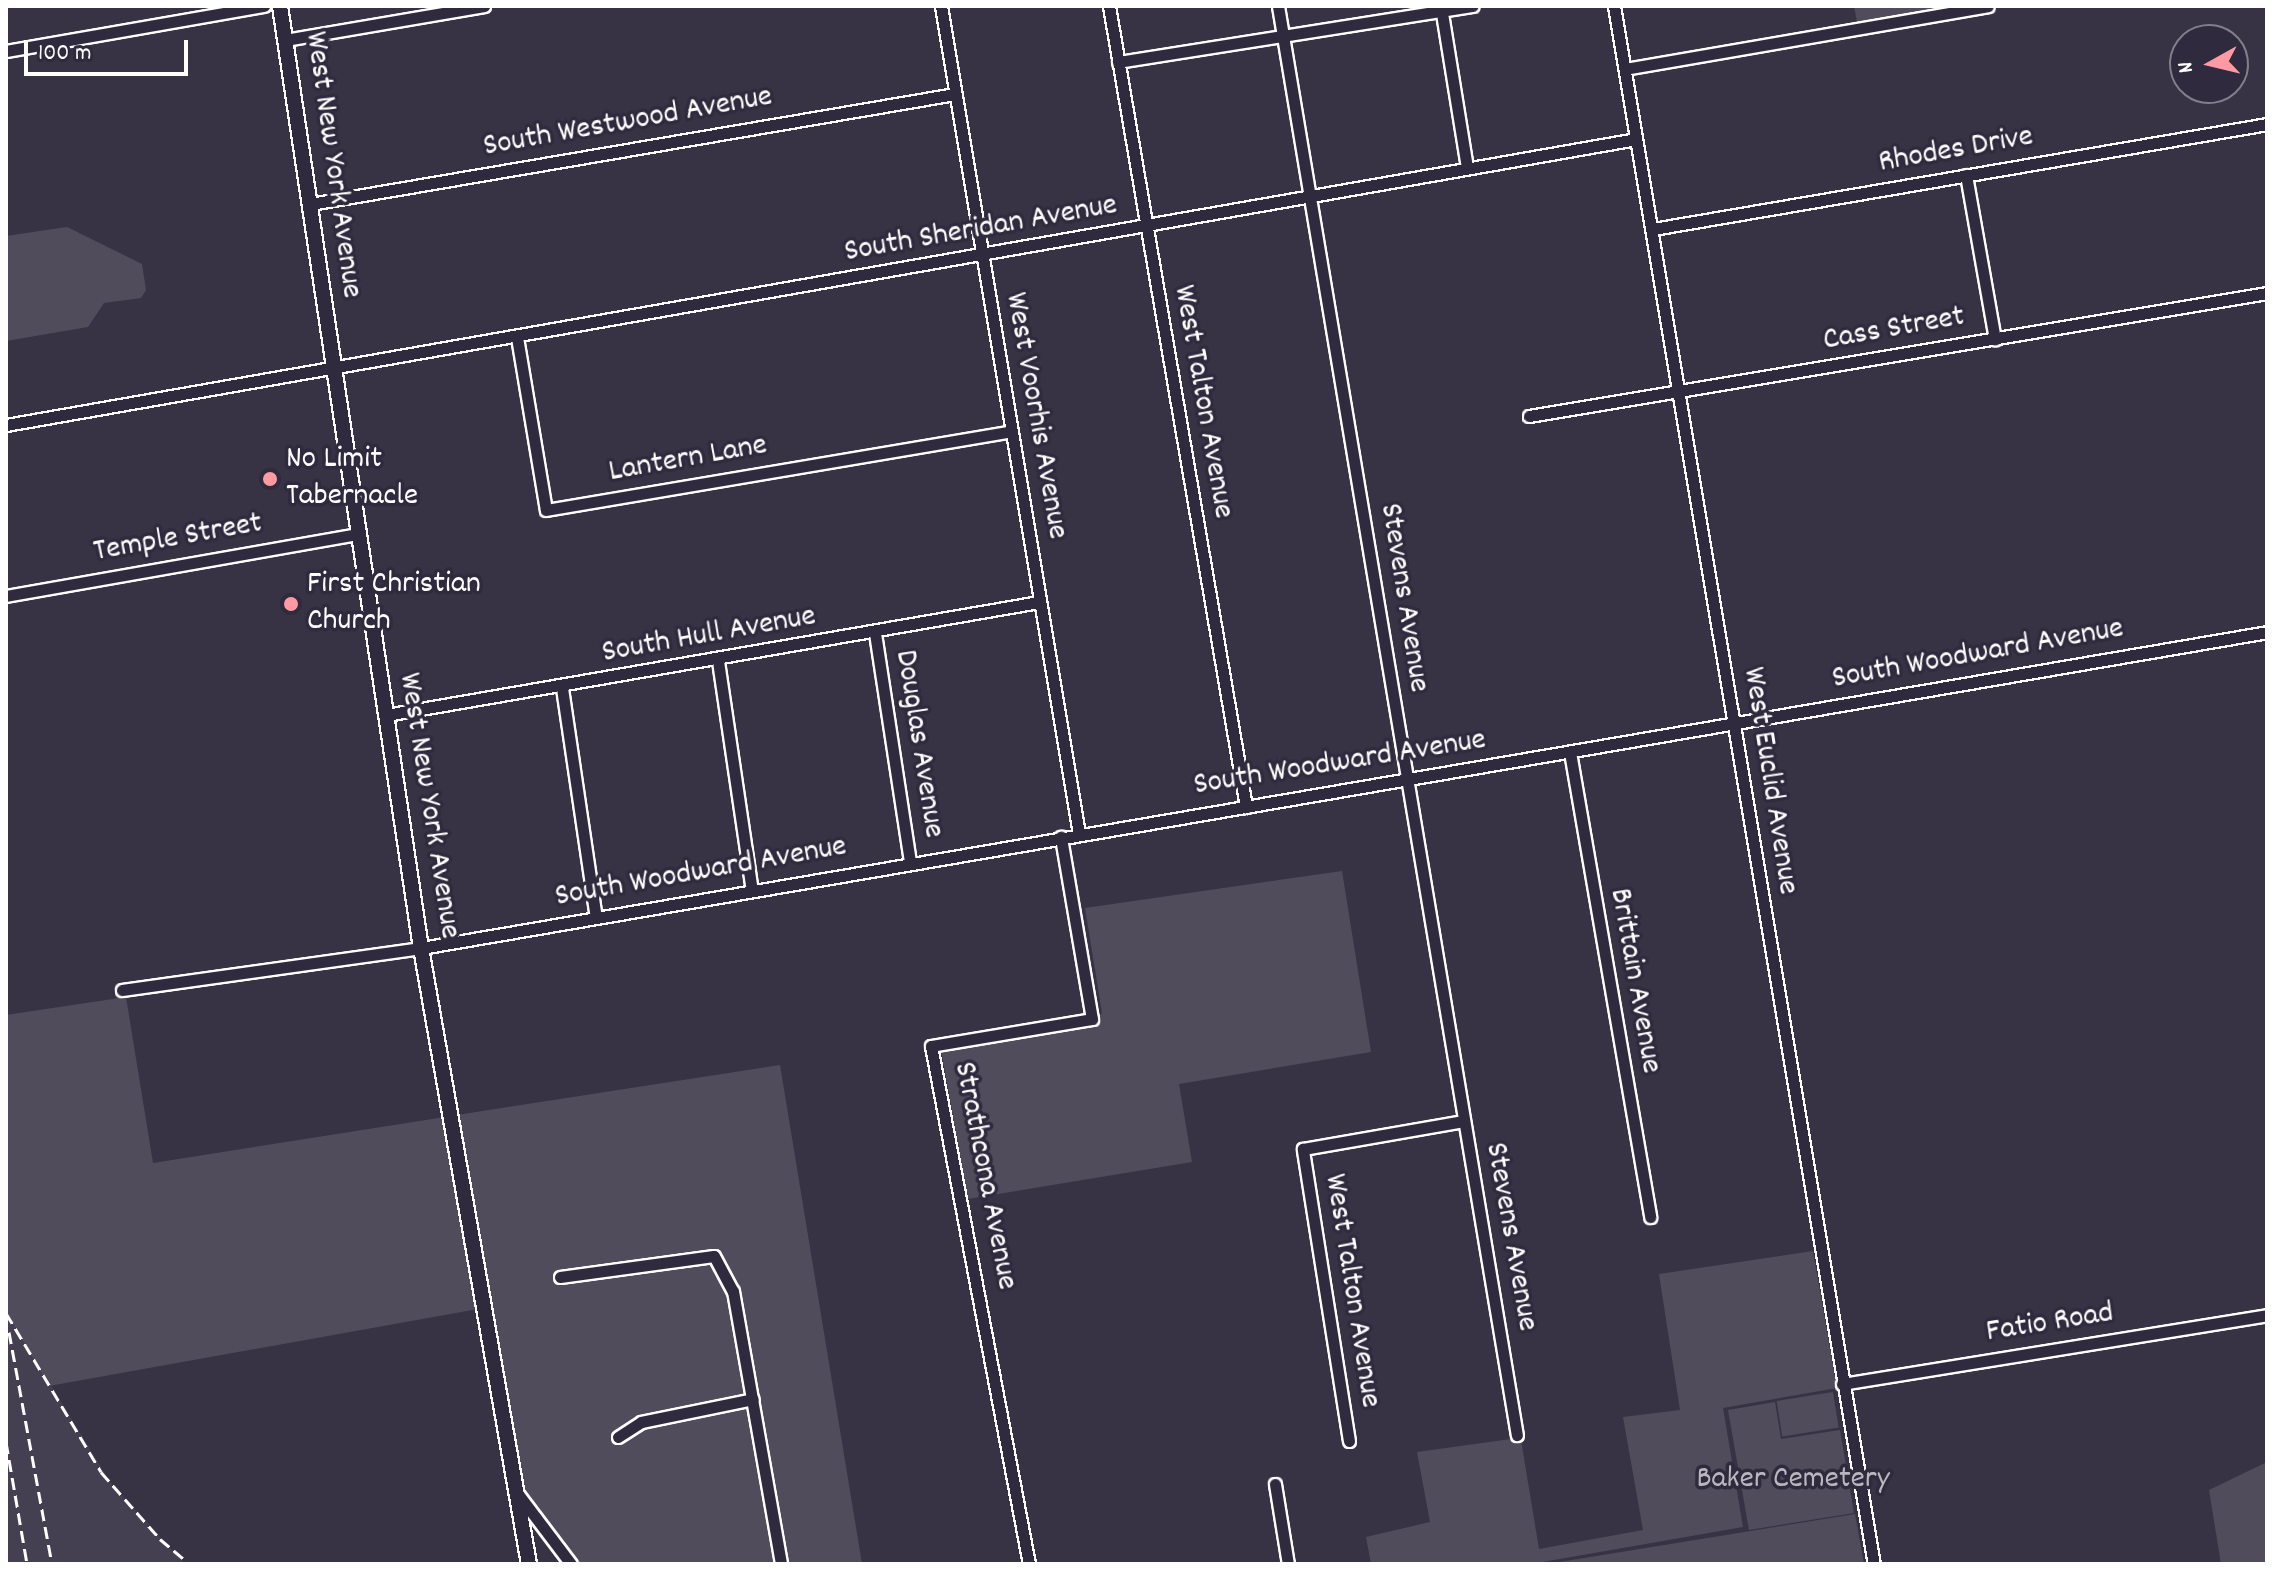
<!DOCTYPE html>
<html>
<head>
<meta charset="utf-8">
<style>
	body { margin:0 }
	#map { position:relative; width:2273px; height:1570px; overflow:hidden; background:#373345; font-family:Dekko,sans-serif }
	div>[style] { position:absolute }
	.built>* { inset:0; background:#444051 }
	.green>* { inset:0; background:#514c5c; transform-origin:0 0 }
	.roads { filter:drop-shadow(2px 0 #fff) drop-shadow(-2px 0 #fff) drop-shadow(0 2px #fff) drop-shadow(0 -2px #fff) }
	.minor>* { height:11px; margin:-5.5px; padding:0 5.5px; transform-origin:5.5px; border-radius:5.5px; background:#2f2a3d }
	.major>* { height:14px; margin:-7px; padding:0 7px; transform-origin:7px; border-radius:7px; background:#2f2a3d }
	.rail>* { height:3px; margin-top:-1.5px; transform-origin:0; background:repeating-linear-gradient(90deg,#fff 0 12px,transparent 0 18px) }
	.dots>* { width:22px; height:22px; translate:-50% -50%; box-sizing:border-box; border:4px solid #2f2a3d; border-radius:50% }
	span { translate:-50% -50%; white-space:nowrap; text-align:center; line-height:1.15; -webkit-text-stroke:7px #2f2a3d; paint-order:stroke }
	.street-label { font-size:32px; color:#fff }
	.poi-label { font-size:32px; color:#fff }
	.left { translate:0 -50%; text-align:left }
	.park-label { font-size:32px; color:#b9b7be }
	.frame { position:absolute; inset:0; border:8px solid #fff; pointer-events:none }
	.north { position:absolute; left:2169px; top:24px; width:80px; height:80px; box-sizing:border-box; background:#2f2a3d; border:2px solid #827f8b; border-radius:50%; rotate:262deg; font-size:22px; font-weight:700; line-height:32px; text-align:center; color:#fff }
	.north::after { content:''; display:block; margin:auto; width:28px; height:36px; background:#ff9aa2; clip-path:polygon(50% 0,100% 100%,50% 72%,0 100%) }
	.scale { position:absolute; left:24px; top:40px; width:164px; height:36px; box-sizing:border-box; border:4px solid #fff; border-top:0; padding-left:10px; font-size:24px; line-height:28px; white-space:nowrap; color:#fff; -webkit-text-stroke:6px #2f2a3d; paint-order:stroke }
</style>
</head>
<body>
<div id="map">
	<div class="built">
		<div style="clip-path:polygon(6px 1311px,110px 1482px,185px 1564px,6px 1564px)"></div>
	</div>
	<div class="green">
		<div style="clip-path:polygon(1854px 6px,1954px 6px,1857px 22px)"></div>
		<div style="clip-path:polygon(67px 227px,142px 264px,146px 290px,141px 298px,104px 303px,88px 327px,6px 341px,6px 236px)"></div>
		<div style="clip-path:polygon(1342px 871px,1371px 1052px,1179px 1084px,1192px 1162px,968px 1199px,941px 1050px,1093px 1024px,1102px 1013px,1085px 908px)"></div>
		<div style="clip-path:polygon(126px 997px,153px 1163px,445px 1117px,478px 1309px,49px 1386px,6px 1311px,6px 1015px)"></div>
		<div style="clip-path:polygon(780px 1065px,862px 1564px,579px 1564px,523px 1491px,457px 1115px)"></div>
		<div style="clip-path:polygon(1813px 1251px,1837px 1388px,1723px 1408px,1743px 1527px,1531px 1564px,1371px 1564px,1366px 1537px,1430px 1522px,1417px 1452px,1511px 1439px,1521px 1440px,1539px 1549px,1643px 1530px,1623px 1417px,1680px 1410px,1659px 1274px)"></div>
		<div style="left:1833px;top:1392px;width:36px;height:57px;rotate:81deg"></div>
		<div style="clip-path:polygon(1775px 1402px,1781px 1439px,1840px 1430px,1854px 1513px,1749px 1530px,1728px 1410px)"></div>
		<div style="clip-path:polygon(2267px 1462px,2267px 1564px,2221px 1564px,2209px 1490px)"></div>
		<div style="clip-path:polygon(1855px 1514px,1864px 1564px,1547px 1564px)"></div>
	</div>
	<div class="roads">
		<div class="minor">
			<div style="left:941px;top:6px;width:839px;rotate:80.54deg"></div>
			<div style="left:1109px;top:6px;width:813px;rotate:80.29deg"></div>
			<div style="left:1278px;top:6px;width:1449px;rotate:80.51deg"></div>
			<div style="left:1614px;top:6px;width:1580px;rotate:80.53deg"></div>
			<div style="left:1441px;top:7px;width:163px;rotate:80.8deg"></div>
			<div style="left:285px;top:40px;width:202px;rotate:-9.7deg"></div>
			<div style="left:6px;top:51px;width:262px;rotate:-9.9deg"></div>
			<div style="left:1118px;top:62px;width:359px;rotate:-9deg"></div>
			<div style="left:1625px;top:69px;width:368px;rotate:-9.8deg"></div>
			<div style="left:1966px;top:175px;width:167px;rotate:80deg"></div>
			<div style="left:310px;top:204px;width:654px;rotate:-9.68deg"></div>
			<div style="left:1653px;top:229px;width:623px;rotate:-9.7deg"></div>
			<div style="left:517px;top:337px;width:175px;rotate:80.5deg"></div>
			<div style="left:546px;top:510px;width:472px;rotate:-9.6deg"></div>
			<div style="left:1529px;top:416px;width:748px;rotate:-9.46deg"></div>
			<div style="left:6px;top:425px;width:1655px;rotate:-9.95deg"></div>
			<div style="left:6px;top:596px;width:358px;rotate:-10deg"></div>
			<div style="left:875px;top:633px;width:233px;rotate:81.3deg"></div>
			<div style="left:718px;top:661px;width:232px;rotate:81.6deg"></div>
			<div style="left:562px;top:688px;width:232px;rotate:81.6deg"></div>
			<div style="left:386px;top:715px;width:663px;rotate:-9.82deg"></div>
			<div style="left:1570px;top:752px;width:472px;rotate:80.2deg"></div>
			<div style="left:122px;top:990px;width:302px;rotate:-8deg"></div>
			<div style="left:421px;top:948px;width:1873px;rotate:-9.71deg"></div>
			<div style="left:560px;top:1277px;width:155px;rotate:-7.8deg"></div>
			<div style="left:714px;top:1256px;width:40px;rotate:62deg"></div>
			<div style="left:733px;top:1291px;width:277px;rotate:80deg"></div>
			<div style="left:1842px;top:1384px;width:431px;rotate:-9.2deg"></div>
			<div style="left:618px;top:1437px;width:27px;rotate:-33deg"></div>
			<div style="left:641px;top:1422px;width:114px;rotate:-11.6deg"></div>
			<div style="left:1349px;top:1441px;width:296px;rotate:-99deg"></div>
			<div style="left:1303px;top:1149px;width:163px;rotate:-9.9deg"></div>
			<div style="left:1275px;top:1484px;width:81px;rotate:80.8deg"></div>
			<div style="left:518px;top:1494px;width:88px;rotate:52.9deg"></div>
			<div style="left:1029px;top:1564px;width:527px;rotate:-100.71deg"></div>
			<div style="left:931px;top:1046px;width:163px;rotate:-9.5deg"></div>
			<div style="left:1092px;top:1019px;width:185px;rotate:-99.7deg"></div>
		</div>
		<div class="major">
			<div style="left:280px;top:6px;width:952px;rotate:81.49deg"></div>
			<div style="left:421px;top:948px;width:625px;rotate:80.06deg"></div>
		</div>
	</div>
	<div class="rail">
		<div style="left:6px;top:1313px;width:185px;rotate:59.1deg"></div>
		<div style="left:101px;top:1472px;width:89px;rotate:48.6deg"></div>
		<div style="left:160px;top:1539px;width:39px;rotate:40deg"></div>
		<div style="left:9px;top:1332px;width:236px;rotate:79.5deg"></div>
		<div style="left:6px;top:1442px;width:124px;rotate:80.2deg"></div>
	</div>
	<div class="dots">
		<div style="left:270px;top:479px;background:#ff9aa2"></div>
		<div style="left:291px;top:604px;background:#ff9aa2"></div>
	</div>
	<div class="street-label">
		<span style="left:628px;top:123px;rotate:-10deg">South Westwood Avenue</span>
		<span style="left:1956px;top:151px;rotate:-10deg">Rhodes Drive</span>
		<span style="left:332px;top:165px;rotate:82deg">West New York Avenue</span>
		<span style="left:981px;top:230px;rotate:-10deg">South Sheridan Avenue</span>
		<span style="left:1894px;top:330px;rotate:-10deg">Cass Street</span>
		<span style="left:1202px;top:402px;rotate:80deg">West Talton Avenue</span>
		<span style="left:1035px;top:416px;rotate:80deg">West Voorhis Avenue</span>
		<span style="left:688px;top:460px;rotate:-10deg">Lantern Lane</span>
		<span style="left:178px;top:539px;rotate:-10deg">Temple Street</span>
		<span style="left:1403px;top:598px;rotate:81deg">Stevens Avenue</span>
		<span style="left:709px;top:636px;rotate:-10deg">South Hull Avenue</span>
		<span style="left:1978px;top:655px;rotate:-10deg">South Woodward Avenue</span>
		<span style="left:918px;top:744px;rotate:81deg">Douglas Avenue</span>
		<span style="left:1340px;top:764px;rotate:-9deg">South Woodward Avenue</span>
		<span style="left:1769px;top:781px;rotate:81deg">West Euclid Avenue</span>
		<span style="left:428px;top:806px;rotate:81deg">West New York Avenue</span>
		<span style="left:701px;top:873px;rotate:-10deg">South Woodward Avenue</span>
		<span style="left:1634px;top:981px;rotate:80deg">Brittain Avenue</span>
		<span style="left:984px;top:1176px;rotate:79deg">Strathcona Avenue</span>
		<span style="left:1510px;top:1237px;rotate:80deg">Stevens Avenue</span>
		<span style="left:1351px;top:1291px;rotate:81deg">West Talton Avenue</span>
		<span style="left:2050px;top:1324px;rotate:-9deg">Fatio Road</span>
	</div>
	<div class="poi-label">
		<span class="left" style="left:286px;top:479px">No Limit<br>Tabernacle</span>
		<span class="left" style="left:307px;top:604px">First Christian<br>Church</span>
	</div>
	<div class="park-label">
		<span style="left:1793px;top:1480px">Baker Cemetery</span>
	</div>
	<div class="frame"></div>
	<div class="north">N</div>
	<div class="scale">100 m</div>
</div>
</body>
</html>
